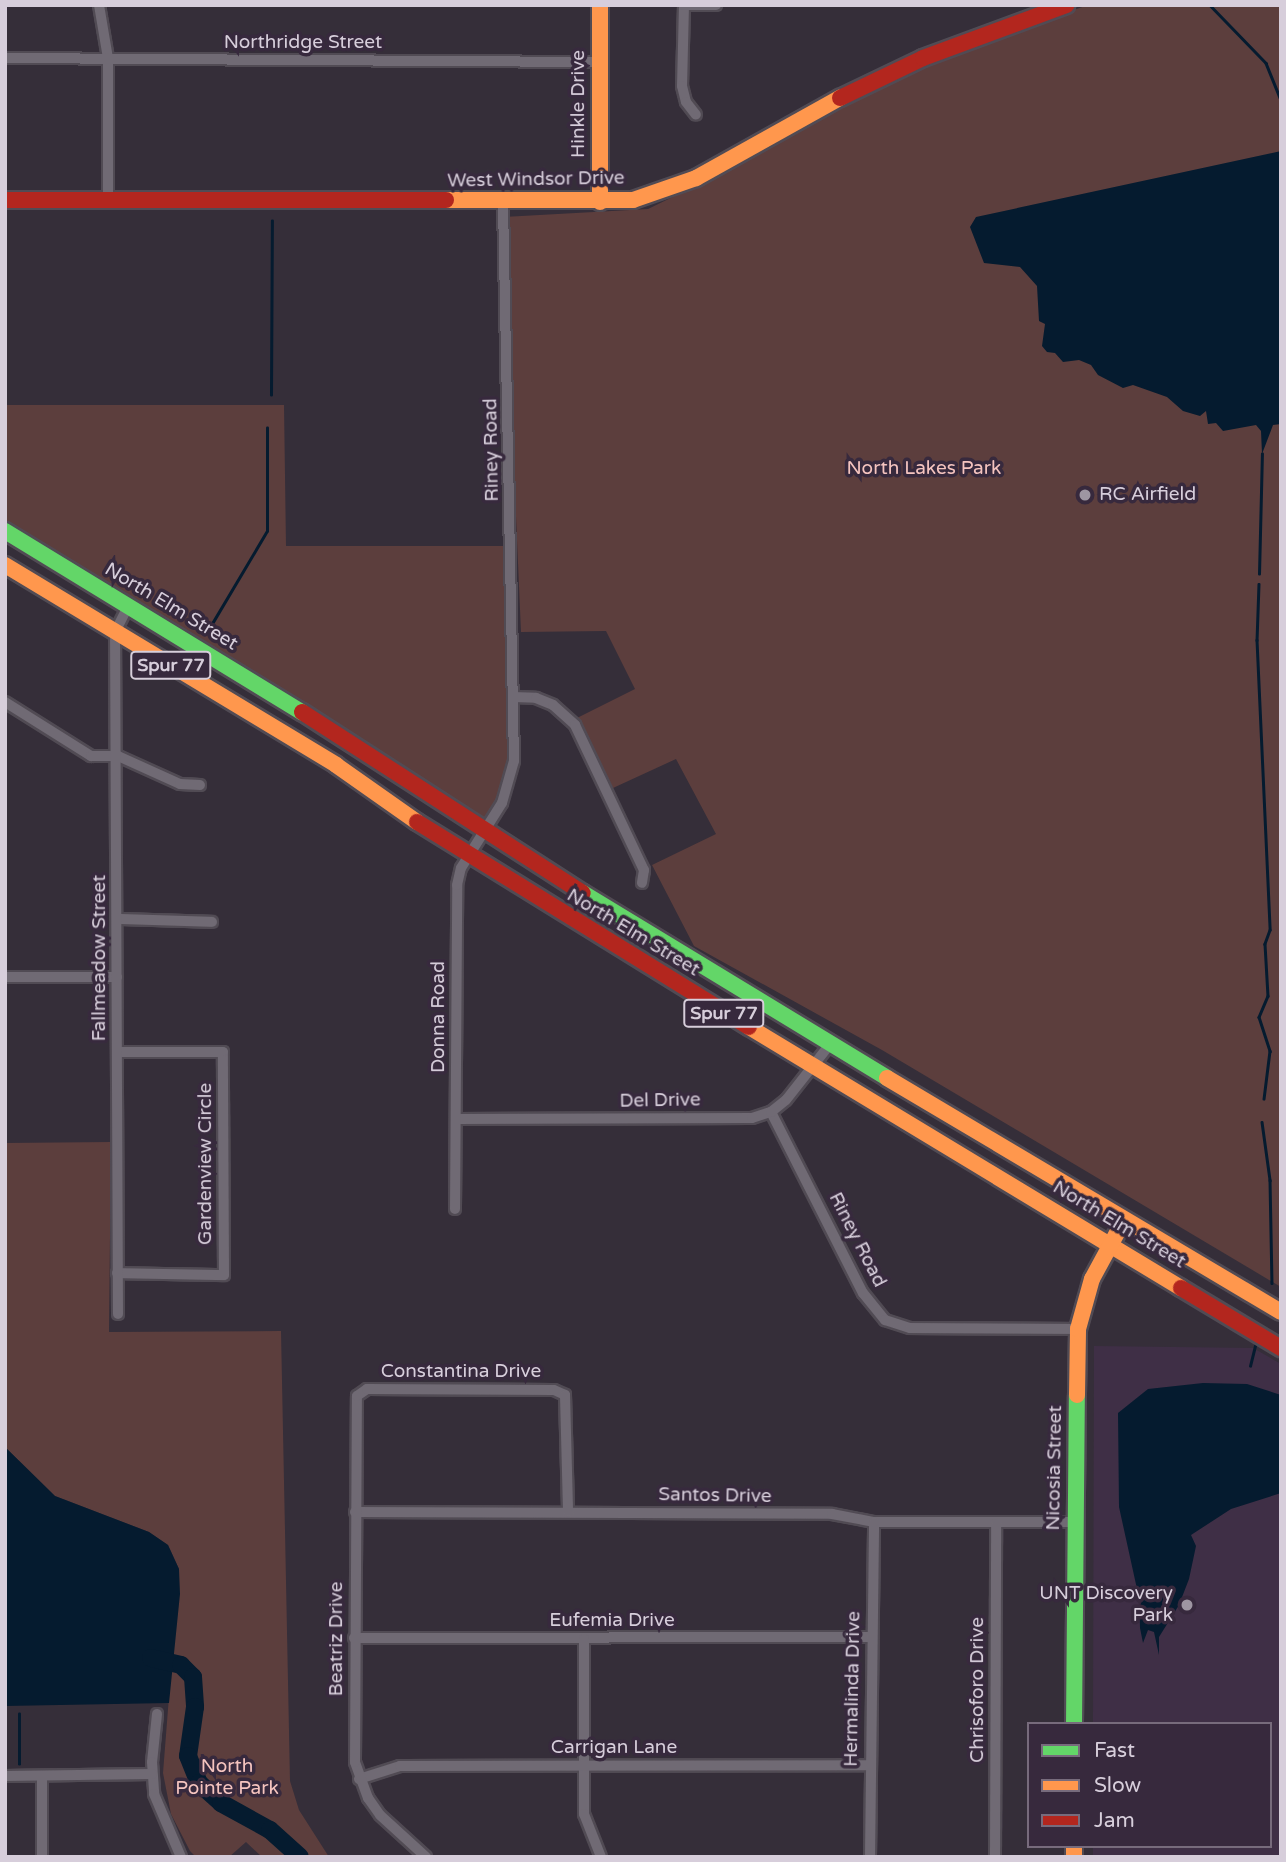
<!DOCTYPE html>
<html>
<head>
<meta charset="utf-8">
<style>
	body { margin:0 }
	#map { position:relative; width:1286px; height:1862px; overflow:hidden; background:#352e39; font-family:"Varela Round",sans-serif }
	div>[style] { position:absolute }
	.built>* { inset:0; background:#3f2f46 }
	.green>* { inset:0; background:#5c3e3d }
	.water>* { inset:0; background:#051b2f }
	.stream>* { height:2.5px; margin:-1.25px; padding:0 1.25px; transform-origin:1.25px; border-radius:1.25px; background:#051b2f }
	.river>* { height:18px; margin:-9px; padding:0 9px; transform-origin:9px; border-radius:9px; background:#051b2f }
	.roads { filter:drop-shadow(2px 0 #514b54) drop-shadow(-2px 0 #514b54) drop-shadow(0 2px #514b54) drop-shadow(0 -2px #514b54) }
	.street>* { height:10px; margin:-5px; padding:0 5px; transform-origin:5px; border-radius:5px; background:#706a74 }
	.fast>* { height:16px; margin:-8px; padding:0 8px; transform-origin:8px; border-radius:8px; background:#63d668 }
	.slow>* { height:16px; margin:-8px; padding:0 8px; transform-origin:8px; border-radius:8px; background:#ff974d }
	.jam>* { height:16px; margin:-8px; padding:0 8px; transform-origin:8px; border-radius:8px; background:#b3261e }
	.dots>* { width:19px; height:19px; translate:-50% -50%; box-sizing:border-box; border:4px solid #37293d; border-radius:50% }
	span { translate:-50% -50%; white-space:nowrap; text-align:center; line-height:1.15; -webkit-text-stroke:7px #37293d; paint-order:stroke }
	.shield-label span { padding:2px 5px; background:#37293d; border:2px solid; border-radius:5px; -webkit-text-stroke-width:0 }
	.shield-label { font-size:18px; color:#d7cedb; font-weight:700 }
	.street-label { font-size:19px; color:#d7cedb }
	.park-label { font-size:19px; color:#f5c4bf }
	.poi-label { font-size:19px; color:#d7cedb }
	.left { translate:0 -50%; text-align:left }
	.right { translate:-100% -50%; text-align:right }
	.frame { position:absolute; inset:0; border:7px solid #d7cedb; pointer-events:none }
	.legend { position:absolute; left:1027px; top:1722px; width:245px; height:126px; box-sizing:border-box; background:#37293d; border:2px solid #776b7c; margin:0; padding:9px 12px; list-style:none; font-size:21px; color:#d7cedb }
	.legend li { display:flex; align-items:center; gap:14px; height:35px }
	.legend b { width:35px; border:2px solid #776b7c }
</style>
</head>
<body>
<div id="map">
	<div class="built">
		<div style="clip-path:polygon(1094px 1346px,1253px 1348px,1281px 1364px,1281px 1857px,1093px 1857px,1093px 1846px,1270px 1846px,1270px 1724px,1093px 1724px)"></div>
	</div>
	<div class="green">
		<div style="clip-path:polygon(1088px 5px,1281px 5px,1281px 1287px,882px 1050px,694px 946px,652px 865px,716px 834px,676px 759px,613px 788px,577px 718px,635px 689px,606px 631px,521px 632px,503px 217px,648px 209px,732px 168px,796px 127px,951px 53px)"></div>
		<div style="clip-path:polygon(5px 212px,6px 405px,284px 405px,286px 546px,507px 546px,510px 753px,503px 792px,489px 816px,481px 819px,5px 524px)"></div>
		<div style="clip-path:polygon(111px 1142px,109px 1332px,281px 1331px,290px 1781px,299px 1810px,329px 1857px,262px 1857px,246px 1842px,229px 1857px,196px 1857px,190px 1851px,171px 1814px,163px 1773px,179px 1569px,168px 1545px,149px 1532px,55px 1496px,5px 1447px,5px 1143px)"></div>
	</div>
	<div class="water">
		<div style="clip-path:polygon(1281px 151px,1281px 424px,1273px 425px,1262px 454px,1261px 431px,1256px 425px,1223px 431px,1216px 423px,1208px 424px,1206px 411px,1200px 416px,1183px 411px,1167px 397px,1133px 385px,1123px 388px,1098px 375px,1091px 365px,1079px 360px,1063px 362px,1055px 353px,1047px 352px,1042px 346px,1045px 324px,1039px 321px,1037px 286px,1020px 267px,984px 263px,970px 227px,976px 217px)"></div>
		<div style="clip-path:polygon(1203px 1383px,1247px 1384px,1281px 1395px,1281px 1493px,1231px 1509px,1191px 1535px,1196px 1546px,1189px 1579px,1179px 1605px,1159px 1637px,1159px 1655px,1154px 1632px,1148px 1630px,1143px 1643px,1140px 1628px,1139px 1598px,1119px 1507px,1118px 1413px,1148px 1389px)"></div>
		<div style="clip-path:polygon(5px 1447px,55px 1496px,149px 1532px,168px 1545px,179px 1569px,180px 1594px,169px 1703px,5px 1706px)"></div>
	</div>
	<div class="stream">
		<div style="left:1210px;top:5px;width:81px;rotate:46deg"></div>
		<div style="left:1266px;top:63px;width:37px;rotate:68deg"></div>
		<div style="left:271px;top:395px;width:174px;rotate:-89.7deg"></div>
		<div style="left:1259px;top:574px;width:120px;rotate:-88.6deg"></div>
		<div style="left:1259px;top:584px;width:56px;rotate:92deg"></div>
		<div style="left:1257px;top:640px;width:290px;rotate:87.4deg"></div>
		<div style="left:1270px;top:930px;width:15px;rotate:110deg"></div>
		<div style="left:1265px;top:944px;width:52px;rotate:86.7deg"></div>
		<div style="left:1268px;top:996px;width:23px;rotate:113deg"></div>
		<div style="left:1259px;top:1017px;width:36px;rotate:72deg"></div>
		<div style="left:1270px;top:1051px;width:48px;rotate:97.1deg"></div>
		<div style="left:207px;top:632px;width:117px;rotate:-59.3deg"></div>
		<div style="left:267px;top:531px;width:103px;rotate:-90deg"></div>
		<div style="left:1262px;top:1122px;width:59px;rotate:82.1deg"></div>
		<div style="left:1270px;top:1180px;width:103px;rotate:88.9deg"></div>
		<div style="left:1250px;top:1366px;width:21px;rotate:-76deg"></div>
		<div style="left:19px;top:1764px;width:50px;rotate:-90deg"></div>
	</div>
	<div class="river">
		<div style="left:151px;top:1658px;width:31px;rotate:13deg"></div>
		<div style="left:181px;top:1665px;width:17px;rotate:45deg"></div>
		<div style="left:193px;top:1677px;width:30px;rotate:86deg"></div>
		<div style="left:195px;top:1707px;width:49px;rotate:98.1deg"></div>
		<div style="left:188px;top:1756px;width:29px;rotate:68deg"></div>
		<div style="left:199px;top:1783px;width:30px;rotate:42deg"></div>
		<div style="left:221px;top:1803px;width:56px;rotate:28.9deg"></div>
		<div style="left:270px;top:1830px;width:40px;rotate:42deg"></div>
	</div>
	<div class="roads">
		<div class="street">
			<div style="left:99px;top:5px;width:54px;rotate:80.4deg"></div>
			<div style="left:108px;top:58px;width:143px;rotate:90deg"></div>
			<div style="left:684px;top:5px;width:81px;rotate:91.4deg"></div>
			<div style="left:682px;top:86px;width:16px;rotate:76deg"></div>
			<div style="left:686px;top:102px;width:16px;rotate:52deg"></div>
			<div style="left:684px;top:5px;width:32px"></div>
			<div style="left:5px;top:58px;width:595px;rotate:0.39deg"></div>
			<div style="left:513px;top:697px;width:23px;rotate:2deg"></div>
			<div style="left:536px;top:698px;width:18px;rotate:22deg"></div>
			<div style="left:553px;top:705px;width:30px;rotate:42deg"></div>
			<div style="left:575px;top:725px;width:161px;rotate:64.6deg"></div>
			<div style="left:644px;top:870px;width:13px;rotate:99deg"></div>
			<div style="left:5px;top:702px;width:102px;rotate:32.1deg"></div>
			<div style="left:91px;top:756px;width:27px"></div>
			<div style="left:118px;top:756px;width:68px;rotate:24.3deg"></div>
			<div style="left:180px;top:784px;width:20px;rotate:3deg"></div>
			<div style="left:118px;top:919px;width:94px;rotate:1.8deg"></div>
			<div style="left:5px;top:977px;width:112px"></div>
			<div style="left:771px;top:1112px;width:203px;rotate:63.1deg"></div>
			<div style="left:863px;top:1293px;width:35px;rotate:51deg"></div>
			<div style="left:885px;top:1320px;width:26px;rotate:18deg"></div>
			<div style="left:910px;top:1328px;width:168px;rotate:0.3deg"></div>
			<div style="left:456px;top:1119px;width:296px;rotate:-0.2deg"></div>
			<div style="left:752px;top:1118px;width:20px;rotate:-18deg"></div>
			<div style="left:771px;top:1112px;width:19px;rotate:-39deg"></div>
			<div style="left:786px;top:1100px;width:73px;rotate:-51.7deg"></div>
			<div style="left:455px;top:1209px;width:324px;rotate:-89.6deg"></div>
			<div style="left:457px;top:885px;width:17px;rotate:-77deg"></div>
			<div style="left:461px;top:868px;width:77px;rotate:-57.8deg"></div>
			<div style="left:502px;top:803px;width:44px;rotate:-74.1deg"></div>
			<div style="left:514px;top:761px;width:559px;rotate:-91.13deg"></div>
			<div style="left:117px;top:1273px;width:107px;rotate:1.1deg"></div>
			<div style="left:224px;top:1275px;width:223px;rotate:-90.3deg"></div>
			<div style="left:223px;top:1052px;width:106px;rotate:180deg"></div>
			<div style="left:118px;top:1314px;width:682px;rotate:-90.25deg"></div>
			<div style="left:115px;top:632px;width:30px;rotate:-63deg"></div>
			<div style="left:355px;top:1512px;width:477px;rotate:0.2deg"></div>
			<div style="left:832px;top:1514px;width:43px;rotate:10.8deg"></div>
			<div style="left:874px;top:1522px;width:201px"></div>
			<div style="left:354px;top:1638px;width:517px;rotate:-0.11deg"></div>
			<div style="left:584px;top:1639px;width:175px;rotate:90deg"></div>
			<div style="left:584px;top:1814px;width:46px;rotate:68.4deg"></div>
			<div style="left:157px;top:1714px;width:48px;rotate:95.9deg"></div>
			<div style="left:152px;top:1762px;width:32px;rotate:86deg"></div>
			<div style="left:154px;top:1794px;width:69px;rotate:66.8deg"></div>
			<div style="left:5px;top:1776px;width:147px;rotate:-0.8deg"></div>
			<div style="left:359px;top:1779px;width:43px;rotate:-17.6deg"></div>
			<div style="left:400px;top:1766px;width:470px;rotate:-0.1deg"></div>
			<div style="left:42px;top:1857px;width:81px;rotate:-90deg"></div>
			<div style="left:426px;top:1857px;width:62px;rotate:-137.6deg"></div>
			<div style="left:380px;top:1815px;width:21px;rotate:-125deg"></div>
			<div style="left:368px;top:1798px;width:38px;rotate:-110deg"></div>
			<div style="left:355px;top:1762px;width:366px;rotate:-89.7deg"></div>
			<div style="left:357px;top:1396px;width:12px;rotate:-35deg"></div>
			<div style="left:367px;top:1389px;width:187px;rotate:0.3deg"></div>
			<div style="left:554px;top:1390px;width:12px;rotate:24deg"></div>
			<div style="left:565px;top:1395px;width:117px;rotate:88.5deg"></div>
			<div style="left:870px;top:1857px;width:335px;rotate:-89.3deg"></div>
			<div style="left:995px;top:1857px;width:333px;rotate:-89.8deg"></div>
		</div>
		<div class="fast">
			<div style="left:5px;top:531px;width:348px;rotate:31.4deg"></div>
			<div style="left:583px;top:893px;width:356px;rotate:31.3deg"></div>
			<div style="left:1074px;top:1724px;width:329px;rotate:-89.5deg"></div>
		</div>
		<div class="slow">
			<div style="left:600px;top:5px;width:197px;rotate:90deg"></div>
			<div style="left:446px;top:200px;width:187px"></div>
			<div style="left:633px;top:200px;width:67px;rotate:-19.2deg"></div>
			<div style="left:696px;top:178px;width:165px;rotate:-29.1deg"></div>
			<div style="left:5px;top:565px;width:387px;rotate:31.1deg"></div>
			<div style="left:336px;top:765px;width:99px;rotate:35.1deg"></div>
			<div style="left:749px;top:1027px;width:505px;rotate:31.14deg"></div>
			<div style="left:887px;top:1078px;width:458px;rotate:30.7deg"></div>
			<div style="left:1077px;top:1395px;width:66px;rotate:-89.1deg"></div>
			<div style="left:1078px;top:1329px;width:52px;rotate:-74.4deg"></div>
			<div style="left:1092px;top:1279px;width:65px;rotate:-61.5deg"></div>
			<div style="left:1074px;top:1846px;width:11px;rotate:90deg"></div>
		</div>
		<div class="jam">
			<div style="left:840px;top:98px;width:92px;rotate:-25.7deg"></div>
			<div style="left:923px;top:58px;width:153px;rotate:-20.3deg"></div>
			<div style="left:5px;top:200px;width:441px"></div>
			<div style="left:302px;top:712px;width:334px;rotate:32.8deg"></div>
			<div style="left:417px;top:822px;width:390px;rotate:31.7deg"></div>
			<div style="left:1181px;top:1288px;width:117px;rotate:31deg"></div>
		</div>
	</div>
	<div class="dots">
		<div style="left:1085px;top:495px;background:#9e96a2"></div>
		<div style="left:1187px;top:1605px;background:#9e96a2"></div>
	</div>
	<div class="shield-label">
		<span style="left:171px;top:665px">Spur 77</span>
		<span style="left:724px;top:1013px">Spur 77</span>
	</div>
	<div class="street-label">
		<span style="left:303px;top:43px">Northridge Street</span>
		<span style="left:579px;top:104px;rotate:-90deg">Hinkle Drive</span>
		<span style="left:536px;top:180px;rotate:-1deg">West Windsor Drive</span>
		<span style="left:492px;top:450px;rotate:-91deg">Riney Road</span>
		<span style="left:171px;top:607px;rotate:31deg">North Elm Street</span>
		<span style="left:633px;top:933px;rotate:31deg">North Elm Street</span>
		<span style="left:100px;top:958px;rotate:-90deg">Fallmeadow Street</span>
		<span style="left:439px;top:1017px;rotate:-90deg">Donna Road</span>
		<span style="left:660px;top:1101px;rotate:-1deg">Del Drive</span>
		<span style="left:206px;top:1164px;rotate:-90deg">Gardenview Circle</span>
		<span style="left:1119px;top:1225px;rotate:31deg">North Elm Street</span>
		<span style="left:857px;top:1240px;rotate:63deg">Riney Road</span>
		<span style="left:461px;top:1372px">Constantina Drive</span>
		<span style="left:1055px;top:1468px;rotate:-89deg">Nicosia Street</span>
		<span style="left:715px;top:1496px;rotate:1deg">Santos Drive</span>
		<span style="left:612px;top:1621px">Eufemia Drive</span>
		<span style="left:337px;top:1639px;rotate:-90deg">Beatriz Drive</span>
		<span style="left:853px;top:1689px;rotate:-89deg">Hermalinda Drive</span>
		<span style="left:978px;top:1690px;rotate:-90deg">Chrisoforo Drive</span>
		<span style="left:614px;top:1748px">Carrigan Lane</span>
	</div>
	<div class="park-label">
		<span style="left:924px;top:469px">North Lakes Park</span>
		<span style="left:227px;top:1778px">North<br>Pointe Park</span>
	</div>
	<div class="poi-label">
		<span class="left" style="left:1099px;top:495px">RC Airfield</span>
		<span class="right" style="left:1173px;top:1605px">UNT Discovery<br>Park</span>
	</div>
	<div class="frame"></div>
	<ul class="legend">
	<li><b style="height:9px;background:#63d668"></b>Fast</li>
	<li><b style="height:9px;background:#ff974d"></b>Slow</li>
	<li><b style="height:9px;background:#b3261e"></b>Jam</li>
	</ul>
</div>
</body>
</html>
